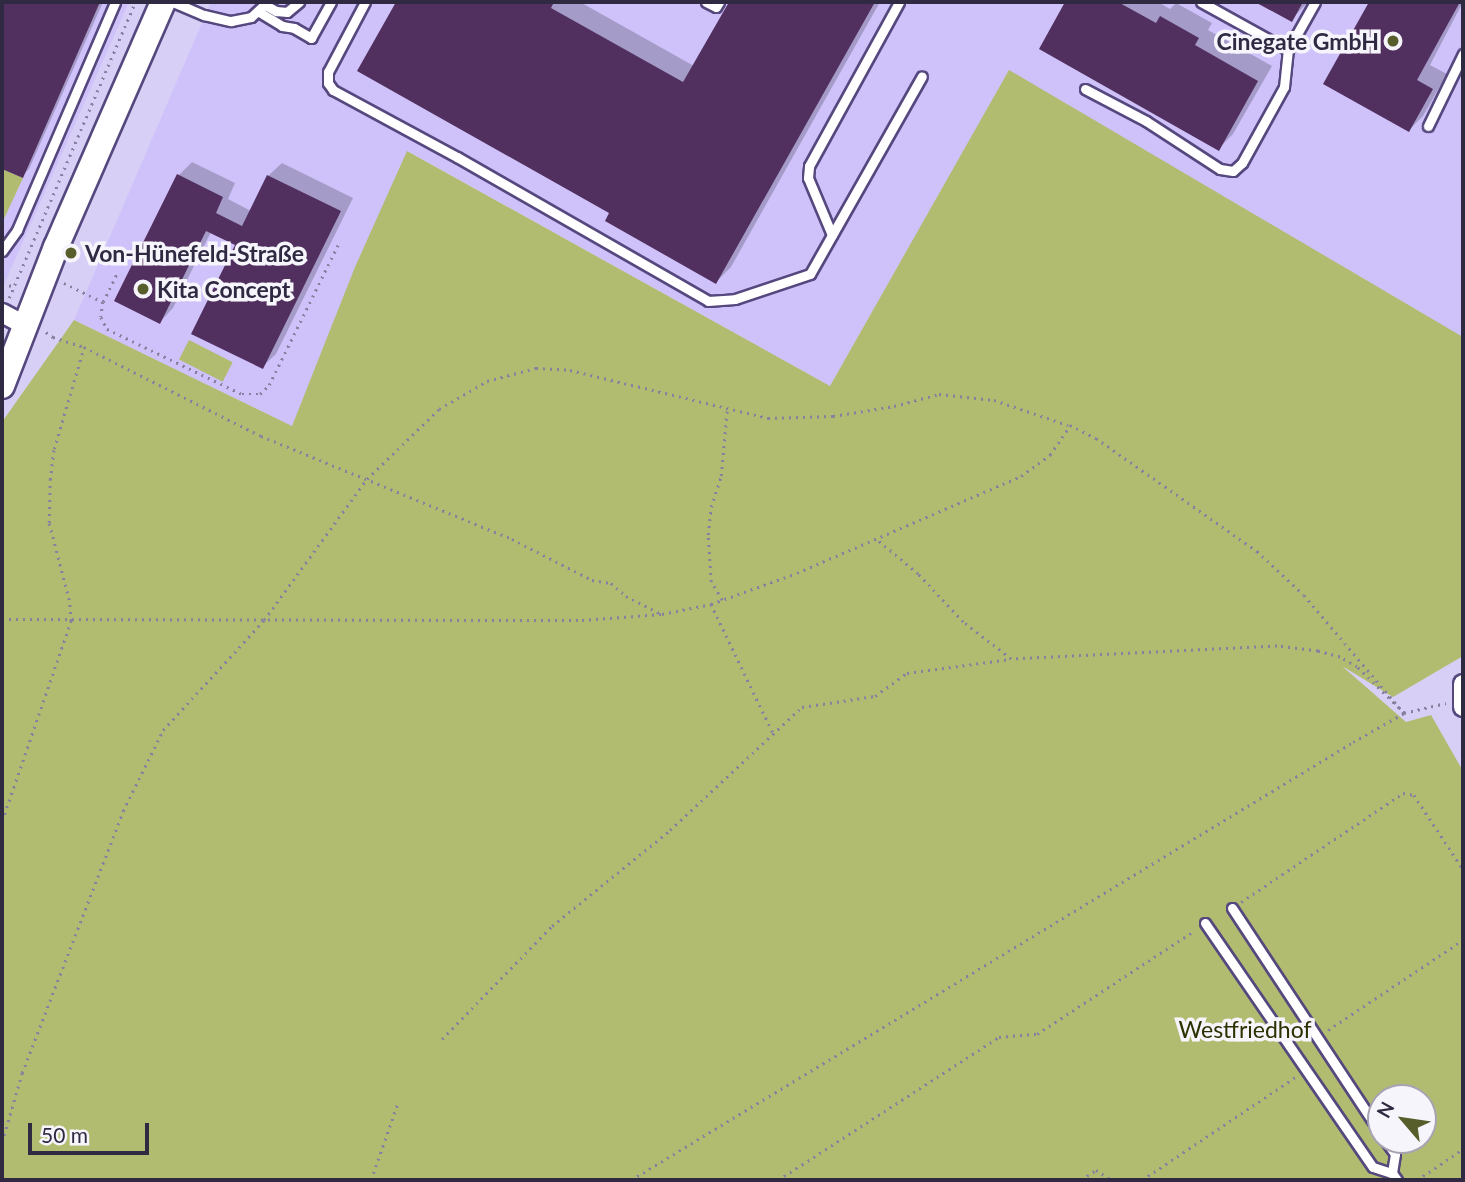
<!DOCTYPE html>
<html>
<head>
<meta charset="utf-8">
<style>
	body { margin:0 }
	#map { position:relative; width:1465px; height:1182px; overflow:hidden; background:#d7cff5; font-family:Lato,sans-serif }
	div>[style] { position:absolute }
	.built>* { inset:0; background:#cfc2fa }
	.green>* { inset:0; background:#b2bc70; transform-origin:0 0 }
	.shadow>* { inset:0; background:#0003 }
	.building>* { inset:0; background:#51305f }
	.path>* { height:2.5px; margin-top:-1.25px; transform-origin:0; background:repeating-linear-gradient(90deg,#87809f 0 2px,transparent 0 7px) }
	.roads { filter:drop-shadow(2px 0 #56487e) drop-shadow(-2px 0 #56487e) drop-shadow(0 2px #56487e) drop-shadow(0 -2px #56487e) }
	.service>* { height:9px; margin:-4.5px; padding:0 4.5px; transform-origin:4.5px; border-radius:4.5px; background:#fff }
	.minor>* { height:18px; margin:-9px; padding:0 9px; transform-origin:9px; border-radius:9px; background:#fff }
	.secondary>* { height:24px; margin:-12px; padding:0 12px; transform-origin:12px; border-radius:12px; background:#fff }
	.dots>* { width:19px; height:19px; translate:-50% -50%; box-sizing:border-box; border:4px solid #f7f5fc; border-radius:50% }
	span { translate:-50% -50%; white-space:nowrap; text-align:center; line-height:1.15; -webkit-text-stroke:7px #f7f5fc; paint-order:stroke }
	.poi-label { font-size:23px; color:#2f2942; font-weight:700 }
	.right { translate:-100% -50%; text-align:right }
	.left { translate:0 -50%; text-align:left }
	.park-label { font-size:23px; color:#2d3100 }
	.frame { position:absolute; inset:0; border:4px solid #2f2942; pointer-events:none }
	.north { position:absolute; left:1367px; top:1084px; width:70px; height:70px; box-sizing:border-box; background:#f7f5fc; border:2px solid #a7a3b2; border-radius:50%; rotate:299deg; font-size:19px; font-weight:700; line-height:28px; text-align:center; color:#2f2942 }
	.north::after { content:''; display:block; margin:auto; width:24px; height:32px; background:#575e2c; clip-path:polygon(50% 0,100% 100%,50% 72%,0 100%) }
	.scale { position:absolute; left:28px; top:1123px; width:121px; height:32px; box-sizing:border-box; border:4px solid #2f2942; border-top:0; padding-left:9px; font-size:21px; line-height:24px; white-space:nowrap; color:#2f2942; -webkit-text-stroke:5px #f7f5fc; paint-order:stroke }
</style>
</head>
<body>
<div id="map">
	<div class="built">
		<div style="clip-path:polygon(2px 2px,129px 2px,2px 289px)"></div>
		<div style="clip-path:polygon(211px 2px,1463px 2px,1463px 337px,1009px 71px,830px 386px,408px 151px,292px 426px,74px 320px)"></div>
	</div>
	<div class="green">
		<div style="clip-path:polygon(evenodd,1009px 70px,1463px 337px,1463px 656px,1393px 697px,1342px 666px,1406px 722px,1431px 715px,1463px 771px,1463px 1180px,2px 1180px,2px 422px,74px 320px,292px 426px,355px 267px,407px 151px,830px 386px,1009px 70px,1381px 1098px,1423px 1098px,1423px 1140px,1381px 1140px,1381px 1098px)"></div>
		<div style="clip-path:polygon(2px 169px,23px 178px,2px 223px)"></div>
		<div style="left:189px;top:340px;width:49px;height:22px;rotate:27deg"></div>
	</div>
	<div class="shadow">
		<div style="clip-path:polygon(2px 2px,103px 2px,29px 169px,22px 176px,2px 167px)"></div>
		<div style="clip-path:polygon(398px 2px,580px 2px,694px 66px,731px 2px,880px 2px,731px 267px,716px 282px,612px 213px,359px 70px)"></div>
		<div style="clip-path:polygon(1067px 2px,1158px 2px,1170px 9px,1176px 3px,1212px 23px,1208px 30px,1272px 66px,1233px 134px,1219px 148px,1041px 48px)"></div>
		<div style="clip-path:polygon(1259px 2px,1308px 2px,1291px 20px)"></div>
		<div style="clip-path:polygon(1371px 2px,1463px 2px,1430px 65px,1447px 74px,1423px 116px,1409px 130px,1326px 83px)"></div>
		<div style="clip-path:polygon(192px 162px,235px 183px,228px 199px,251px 211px,268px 176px,282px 163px,353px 198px,276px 354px,262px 367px,238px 245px,211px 232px,173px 308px,160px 322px,179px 175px)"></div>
	</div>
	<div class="building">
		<div style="clip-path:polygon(2px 2px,100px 2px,23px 178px,2px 169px)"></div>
		<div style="clip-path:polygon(396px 2px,554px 2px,551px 8px,683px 82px,729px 2px,875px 2px,716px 284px,605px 221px,609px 213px,357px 71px)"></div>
		<div style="clip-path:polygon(1065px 2px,1118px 2px,1156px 23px,1160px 16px,1199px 38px,1195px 45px,1258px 81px,1219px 151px,1039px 49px)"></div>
		<div style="clip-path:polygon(1255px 2px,1303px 2px,1292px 22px)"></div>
		<div style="clip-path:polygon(1369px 2px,1460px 2px,1417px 80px,1433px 89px,1409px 132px,1323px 84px)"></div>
		<div style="clip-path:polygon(177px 174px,223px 197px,216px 213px,242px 226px,267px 175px,341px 211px,263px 369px,191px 334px,235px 245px,206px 231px,160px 324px,114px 301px)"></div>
	</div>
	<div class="path">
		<div style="left:64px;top:283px;width:43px;rotate:26deg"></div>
		<div style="left:103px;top:302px;width:15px;rotate:98deg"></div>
		<div style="left:101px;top:317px;width:13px;rotate:63deg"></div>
		<div style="left:107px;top:329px;width:150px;rotate:25.7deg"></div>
		<div style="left:242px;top:394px;width:18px"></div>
		<div style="left:260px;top:394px;width:13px;rotate:-45deg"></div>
		<div style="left:269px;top:385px;width:156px;rotate:-63.8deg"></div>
		<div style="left:2px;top:287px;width:11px;rotate:-10deg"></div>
		<div style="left:9px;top:298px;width:322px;rotate:-66.9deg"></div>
		<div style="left:103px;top:302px;width:34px;rotate:-64deg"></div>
		<div style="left:46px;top:332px;width:9px;rotate:36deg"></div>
		<div style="left:53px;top:337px;width:33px;rotate:18deg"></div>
		<div style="left:84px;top:347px;width:198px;rotate:26.7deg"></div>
		<div style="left:261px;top:436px;width:271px;rotate:22.3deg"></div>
		<div style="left:512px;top:539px;width:90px;rotate:27.1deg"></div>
		<div style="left:592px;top:580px;width:19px;rotate:9deg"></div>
		<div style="left:611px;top:583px;width:20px;rotate:41deg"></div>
		<div style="left:626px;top:596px;width:39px;rotate:27deg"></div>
		<div style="left:722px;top:600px;width:21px;rotate:-121deg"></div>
		<div style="left:711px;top:582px;width:47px;rotate:-93.7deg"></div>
		<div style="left:708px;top:535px;width:28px;rotate:-84deg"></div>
		<div style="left:711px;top:507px;width:33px;rotate:-72deg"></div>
		<div style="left:721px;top:476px;width:66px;rotate:-84.8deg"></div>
		<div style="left:711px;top:604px;width:143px;rotate:64.3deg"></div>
		<div style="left:2px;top:619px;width:580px;rotate:0.1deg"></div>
		<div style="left:582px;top:620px;width:80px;rotate:-4.3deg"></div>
		<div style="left:662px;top:614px;width:50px;rotate:-11.5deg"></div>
		<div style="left:711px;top:604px;width:91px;rotate:-19.8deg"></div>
		<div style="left:797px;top:573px;width:244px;rotate:-23.4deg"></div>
		<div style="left:1021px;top:476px;width:36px;rotate:-36deg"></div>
		<div style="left:1050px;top:455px;width:36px;rotate:-56deg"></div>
		<div style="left:1070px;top:425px;width:29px;rotate:27deg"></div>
		<div style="left:1096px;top:438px;width:197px;rotate:35.1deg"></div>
		<div style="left:1257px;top:551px;width:64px;rotate:43.1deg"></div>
		<div style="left:1304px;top:595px;width:155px;rotate:49.7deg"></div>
		<div style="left:1404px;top:713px;width:66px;rotate:-135.6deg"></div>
		<div style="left:1357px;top:667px;width:20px;rotate:-150deg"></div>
		<div style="left:1340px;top:657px;width:23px;rotate:-165deg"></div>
		<div style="left:1318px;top:651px;width:41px;rotate:-173deg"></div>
		<div style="left:1277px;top:646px;width:266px;rotate:177.2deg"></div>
		<div style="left:1011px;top:659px;width:61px;rotate:-142.4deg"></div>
		<div style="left:963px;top:622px;width:66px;rotate:-133.2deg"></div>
		<div style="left:918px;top:574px;width:55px;rotate:-140.2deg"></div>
		<div style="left:2px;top:821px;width:212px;rotate:-71deg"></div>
		<div style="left:71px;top:621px;width:21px;rotate:-95deg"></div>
		<div style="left:69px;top:600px;width:80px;rotate:-104.6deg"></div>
		<div style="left:49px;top:523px;width:43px;rotate:-88.7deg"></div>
		<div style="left:50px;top:480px;width:31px;rotate:-83deg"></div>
		<div style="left:54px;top:449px;width:106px;rotate:-73.6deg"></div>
		<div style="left:1241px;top:902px;width:195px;rotate:-33.9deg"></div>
		<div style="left:1403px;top:793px;width:11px;rotate:10deg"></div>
		<div style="left:1414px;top:795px;width:89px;rotate:56.5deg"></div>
		<div style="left:1328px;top:1030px;width:162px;rotate:-33.7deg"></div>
		<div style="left:442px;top:1039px;width:158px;rotate:-45.8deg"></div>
		<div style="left:552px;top:926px;width:152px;rotate:-39.1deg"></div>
		<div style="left:670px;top:830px;width:180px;rotate:-43deg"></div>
		<div style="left:802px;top:707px;width:74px;rotate:-8.6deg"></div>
		<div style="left:875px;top:696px;width:39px;rotate:-36deg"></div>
		<div style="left:907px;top:673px;width:104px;rotate:-7.7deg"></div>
		<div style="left:2px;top:1142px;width:72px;rotate:-73.8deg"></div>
		<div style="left:22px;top:1073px;width:281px;rotate:-68.9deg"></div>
		<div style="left:123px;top:811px;width:90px;rotate:-63.7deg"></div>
		<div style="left:163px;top:730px;width:149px;rotate:-47.4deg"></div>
		<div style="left:264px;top:620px;width:175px;rotate:-53.9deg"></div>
		<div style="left:367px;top:479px;width:100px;rotate:-44.2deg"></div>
		<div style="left:439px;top:409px;width:56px;rotate:-30.3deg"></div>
		<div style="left:487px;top:381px;width:51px;rotate:-14.9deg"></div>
		<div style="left:536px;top:368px;width:34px;rotate:3deg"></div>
		<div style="left:570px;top:370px;width:204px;rotate:13.6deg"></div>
		<div style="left:768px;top:418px;width:65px;rotate:-1.8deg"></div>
		<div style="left:833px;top:416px;width:62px;rotate:-9.3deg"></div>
		<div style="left:894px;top:406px;width:47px;rotate:-14.9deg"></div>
		<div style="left:939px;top:394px;width:55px;rotate:6.2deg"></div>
		<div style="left:994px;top:400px;width:78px;rotate:18.7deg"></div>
		<div style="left:371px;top:1180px;width:79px;rotate:-70.9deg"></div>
		<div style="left:631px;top:1180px;width:844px;rotate:-31.24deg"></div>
		<div style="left:1353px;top:742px;width:59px;rotate:-29.6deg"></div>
		<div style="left:1404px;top:713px;width:43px;rotate:-13.4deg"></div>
		<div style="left:778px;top:1180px;width:263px;rotate:-32.9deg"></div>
		<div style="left:999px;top:1037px;width:38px;rotate:-5deg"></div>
		<div style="left:1037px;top:1034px;width:188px;rotate:-33.3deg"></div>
		<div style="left:1081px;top:1180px;width:18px;rotate:-34deg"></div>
		<div style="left:1096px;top:1170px;width:19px;rotate:32deg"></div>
		<div style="left:1142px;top:1180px;width:187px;rotate:-33.9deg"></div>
		<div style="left:1417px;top:1180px;width:55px;rotate:-34deg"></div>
	</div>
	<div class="roads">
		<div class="service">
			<div style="left:173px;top:2px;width:34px;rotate:23deg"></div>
			<div style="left:204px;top:15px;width:28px;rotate:13deg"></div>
			<div style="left:231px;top:21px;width:20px;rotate:-11deg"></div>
			<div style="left:251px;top:17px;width:22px;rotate:-43deg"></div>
			<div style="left:365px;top:2px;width:79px;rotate:117.9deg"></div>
			<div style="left:328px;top:72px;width:11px;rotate:90deg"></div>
			<div style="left:328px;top:83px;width:9px;rotate:54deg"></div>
			<div style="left:333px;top:90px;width:141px;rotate:28.4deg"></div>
			<div style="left:457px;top:157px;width:289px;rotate:29.8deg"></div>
			<div style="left:708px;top:301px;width:27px;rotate:-4deg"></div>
			<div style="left:735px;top:299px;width:79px;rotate:-18.4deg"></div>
			<div style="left:810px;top:274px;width:227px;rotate:-60.5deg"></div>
			<div style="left:706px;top:2px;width:11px;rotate:27deg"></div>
			<div style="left:716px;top:7px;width:6px;rotate:-59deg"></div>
			<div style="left:1201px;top:2px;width:99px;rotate:28.9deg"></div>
			<div style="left:1288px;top:50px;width:55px;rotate:-60.6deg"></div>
			<div style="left:265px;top:5px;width:13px;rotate:29deg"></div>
			<div style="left:276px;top:11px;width:11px;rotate:5deg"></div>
			<div style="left:287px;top:12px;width:16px;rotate:-40deg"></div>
			<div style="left:259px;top:12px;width:27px;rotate:31deg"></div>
			<div style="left:282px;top:26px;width:12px;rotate:9deg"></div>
			<div style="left:294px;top:28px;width:20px;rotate:30deg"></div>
			<div style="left:311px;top:38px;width:41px;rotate:-60.9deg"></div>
			<div style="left:1085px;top:89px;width:69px;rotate:27.7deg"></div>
			<div style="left:1146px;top:121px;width:88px;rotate:33deg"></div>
			<div style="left:1220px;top:169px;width:13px;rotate:9deg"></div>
			<div style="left:1233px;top:171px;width:12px;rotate:-42deg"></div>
			<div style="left:1242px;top:163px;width:87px;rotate:-61.1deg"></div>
			<div style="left:1284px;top:87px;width:37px;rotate:-84deg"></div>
			<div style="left:1428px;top:126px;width:80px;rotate:-64.1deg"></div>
			<div style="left:832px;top:235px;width:62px;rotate:-112.8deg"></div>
			<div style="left:808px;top:178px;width:12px;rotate:-85deg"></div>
			<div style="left:809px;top:166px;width:187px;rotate:-61.2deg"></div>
			<div style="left:2px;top:251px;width:26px;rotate:-54deg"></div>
			<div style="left:17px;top:230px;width:248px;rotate:-66.7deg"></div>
			<div style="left:1232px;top:908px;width:271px;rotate:56.6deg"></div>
			<div style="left:1205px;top:923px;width:296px;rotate:55.5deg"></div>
			<div style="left:1373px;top:1167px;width:20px;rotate:18deg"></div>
			<div style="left:1385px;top:1140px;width:17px;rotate:54deg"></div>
			<div style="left:1395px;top:1154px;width:19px;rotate:99deg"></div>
			<div style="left:1392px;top:1173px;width:9px;rotate:54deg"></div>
		</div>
		<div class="minor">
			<div style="left:2px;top:313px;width:26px;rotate:28deg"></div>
			<div style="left:1463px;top:684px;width:23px;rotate:90deg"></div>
		</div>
		<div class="secondary">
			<div style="left:2px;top:386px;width:149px;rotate:-68.8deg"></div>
			<div style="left:56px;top:247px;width:267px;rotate:-66.4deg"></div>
		</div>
	</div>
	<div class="dots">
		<div style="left:1393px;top:41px;background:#575e2c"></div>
		<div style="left:71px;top:253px;background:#575e2c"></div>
		<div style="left:143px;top:289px;background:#575e2c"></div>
	</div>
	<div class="poi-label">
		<span class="right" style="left:1379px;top:41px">Cinegate GmbH</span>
		<span class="left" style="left:85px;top:253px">Von-Hünefeld-Straße</span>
		<span class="left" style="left:157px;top:289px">Kita Concept</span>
	</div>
	<div class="park-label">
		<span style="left:1245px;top:1029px">Westfriedhof</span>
	</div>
	<div class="frame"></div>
	<div class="north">N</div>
	<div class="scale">50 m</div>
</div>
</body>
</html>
